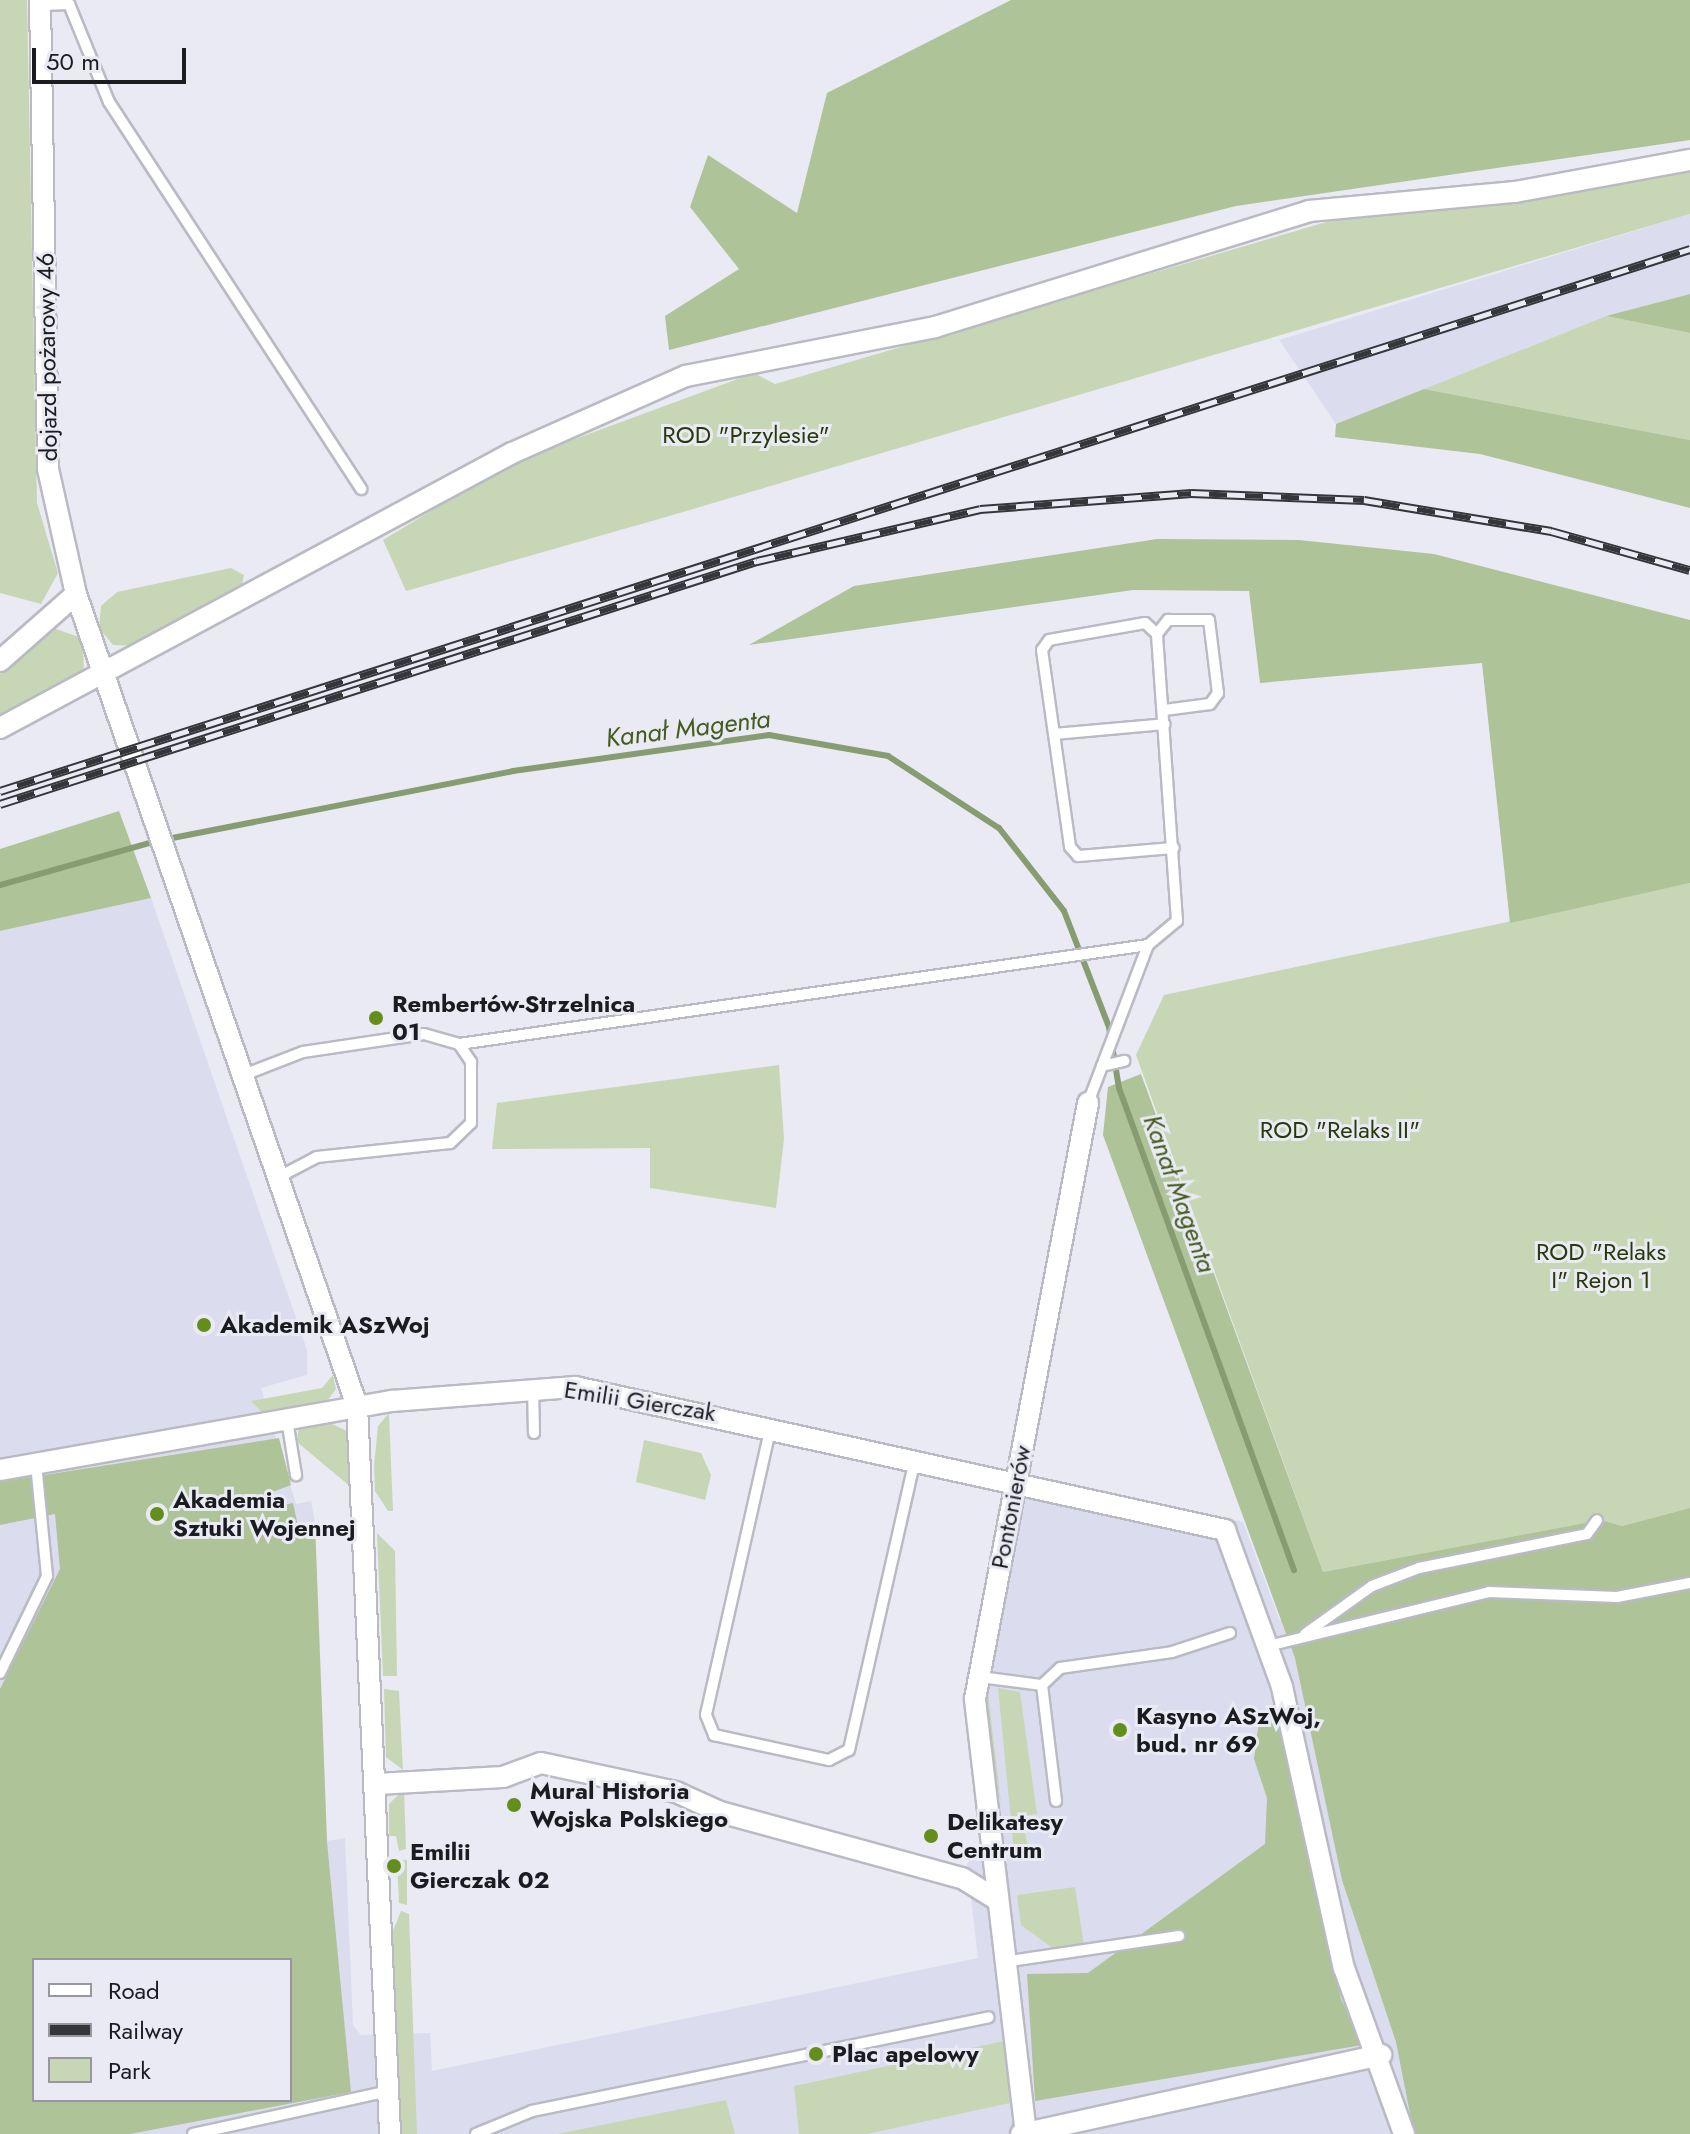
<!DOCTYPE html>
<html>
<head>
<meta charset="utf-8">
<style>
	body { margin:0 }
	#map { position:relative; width:1690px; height:2134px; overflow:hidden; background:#e9eaf4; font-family:Jost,sans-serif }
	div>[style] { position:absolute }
	.built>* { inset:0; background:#dbddee }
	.green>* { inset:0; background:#c7d7b6 }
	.forest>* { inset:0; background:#aec397 }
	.stream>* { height:6px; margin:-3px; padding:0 3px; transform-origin:3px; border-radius:3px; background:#889c71 }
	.roads { filter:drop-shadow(2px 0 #b9bac3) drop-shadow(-2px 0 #b9bac3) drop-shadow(0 2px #b9bac3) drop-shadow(0 -2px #b9bac3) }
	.lane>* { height:10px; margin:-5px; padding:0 5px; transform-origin:5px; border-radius:5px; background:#fff }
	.street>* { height:20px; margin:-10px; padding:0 10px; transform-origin:10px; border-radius:10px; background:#fff }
	.rail>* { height:9px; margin-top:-4.5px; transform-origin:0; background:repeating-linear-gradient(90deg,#e9eaf4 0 18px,#35363a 0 36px); box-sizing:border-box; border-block:2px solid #35363a }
	.dots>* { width:22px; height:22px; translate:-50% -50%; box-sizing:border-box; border:4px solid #e9eaf4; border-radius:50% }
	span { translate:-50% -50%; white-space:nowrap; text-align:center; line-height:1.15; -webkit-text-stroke:6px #e9eaf4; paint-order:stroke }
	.street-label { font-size:24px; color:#1b1c1f }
	.park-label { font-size:24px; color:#283a09 }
	.poi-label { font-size:24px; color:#1b1c1f; font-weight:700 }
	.left { translate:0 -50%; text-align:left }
	.water-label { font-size:26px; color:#435c1d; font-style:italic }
	.legend { position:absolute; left:32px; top:1958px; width:260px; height:144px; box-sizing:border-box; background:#e9eaf4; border:2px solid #97989f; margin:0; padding:10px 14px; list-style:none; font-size:24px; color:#1b1c1f }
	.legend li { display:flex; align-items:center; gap:16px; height:40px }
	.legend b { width:40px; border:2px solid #97989f }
	.scale { position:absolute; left:32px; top:48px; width:154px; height:36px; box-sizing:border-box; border:4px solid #1b1c1f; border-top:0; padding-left:10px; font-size:24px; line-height:28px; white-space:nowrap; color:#1b1c1f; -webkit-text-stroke:6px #e9eaf4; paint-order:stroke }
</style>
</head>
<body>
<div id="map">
	<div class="built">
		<div style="clip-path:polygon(1690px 214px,1690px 294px,1606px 316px,1336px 424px,1279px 340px)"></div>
		<div style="clip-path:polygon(evenodd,151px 898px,307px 1350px,307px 1375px,261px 1388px,296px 1504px,311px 1501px,315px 1523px,327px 1841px,345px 1838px,353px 2025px,361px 2035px,430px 2033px,432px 2071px,978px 1958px,967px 1864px,981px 1846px,967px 1703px,1010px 1471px,1243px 1522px,1280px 1621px,1323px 1572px,1601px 1520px,1622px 1526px,1690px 1508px,1690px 2134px,0 2134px,0 931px,151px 898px,34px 1960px,290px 1960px,290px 2100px,34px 2100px,34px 1960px)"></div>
	</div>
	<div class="green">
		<div style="clip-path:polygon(0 0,27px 0,37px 503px,58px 573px,41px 604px,0 593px)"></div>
		<div style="clip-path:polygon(1690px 170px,1690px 214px,666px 517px,406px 591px,383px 540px,510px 463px,754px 373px,775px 384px,1340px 218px)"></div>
		<div style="clip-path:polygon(1606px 316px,1690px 333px,1690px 440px,1424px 389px)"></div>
		<div style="clip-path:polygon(231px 568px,244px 575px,241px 589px,135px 646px,113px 645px,99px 628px,101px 606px,117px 592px)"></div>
		<div style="clip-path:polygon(53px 628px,82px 638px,84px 669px,0 719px,0 674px)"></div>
		<div style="clip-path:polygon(1690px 883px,1690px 1508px,1622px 1526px,1601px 1520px,1323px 1572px,1136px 1055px,1164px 995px)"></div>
		<div style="clip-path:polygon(779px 1065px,784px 1139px,776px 1208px,650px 1188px,650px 1148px,492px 1149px,497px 1103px)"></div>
		<div style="clip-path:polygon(333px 1375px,336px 1389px,327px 1401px,264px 1414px,251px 1401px,322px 1388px)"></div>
		<div style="clip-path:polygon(389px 1413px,393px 1511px,388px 1511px,375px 1491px,374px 1466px,378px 1426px)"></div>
		<div style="clip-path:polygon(326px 1421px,347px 1431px,352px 1488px,297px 1442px,299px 1426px)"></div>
		<div style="clip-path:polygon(644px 1440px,701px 1453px,711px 1475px,705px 1500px,636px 1482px)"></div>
		<div style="clip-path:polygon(377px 1533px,395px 1551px,397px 1676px,383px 1676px)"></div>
		<div style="clip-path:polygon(988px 1686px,989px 1702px,1002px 1811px,983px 1693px)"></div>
		<div style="clip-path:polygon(998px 1688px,1020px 1692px,1037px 1814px,1022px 1816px,1030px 1858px,1015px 1861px)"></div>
		<div style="clip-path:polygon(384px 1689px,399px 1691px,403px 1770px,386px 1757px)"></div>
		<div style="clip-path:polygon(404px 1789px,406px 1849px,399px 1851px,396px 1836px,389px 1836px,389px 1804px)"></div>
		<div style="clip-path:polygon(397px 1859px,407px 1860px,407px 1905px,399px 1903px)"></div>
		<div style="clip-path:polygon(1075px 1887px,1084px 1946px,1055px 1950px,1021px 1925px,1017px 1895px)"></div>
		<div style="clip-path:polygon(401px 1911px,409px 1914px,417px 2134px,400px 2134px,392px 1933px)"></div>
		<div style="clip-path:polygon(1004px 2041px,1010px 2103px,867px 2134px,799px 2134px,794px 2086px)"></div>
		<div style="clip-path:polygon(726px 2100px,735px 2134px,557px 2134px)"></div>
	</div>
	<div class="forest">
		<div style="clip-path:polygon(1011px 0,1690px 0,1690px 140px,1236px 206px,669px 350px,665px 316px,739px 269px,690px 207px,708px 155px,797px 213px,827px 93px)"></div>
		<div style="clip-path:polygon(1690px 294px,1690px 333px,1606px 316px)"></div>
		<div style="clip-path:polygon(1424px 389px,1690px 440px,1690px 508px,1480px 454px,1335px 437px,1336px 424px)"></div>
		<div style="clip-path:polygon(1157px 539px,1299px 540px,1434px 554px,1690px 620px,1690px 883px,1510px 923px,1482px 663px,1260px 683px,1249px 591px,1133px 590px,749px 645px,854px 586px)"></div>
		<div style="clip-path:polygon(119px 811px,151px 898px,0 931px,0 849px)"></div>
		<div style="clip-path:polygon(1141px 1074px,1323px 1572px,1601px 1520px,1622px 1526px,1690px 1508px,1690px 2134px,1414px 2134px,1396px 2042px,1342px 1880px,1295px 1658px,1103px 1135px,1108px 1087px)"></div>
		<div style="clip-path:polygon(evenodd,279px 1438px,291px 1485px,267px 1494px,269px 1508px,293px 1503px,298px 1526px,315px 1523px,327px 1842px,351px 2092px,130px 2134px,0 2134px,0 1689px,60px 1569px,55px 1514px,0 1525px,0 1482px,279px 1438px,34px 1960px,290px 1960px,290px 2100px,34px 2100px,34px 1960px)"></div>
		<div style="clip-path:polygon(1276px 1715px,1341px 1999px,1362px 2045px,1035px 2101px,1027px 1974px,1088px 1973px,1265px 1844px,1267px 1798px,1254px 1759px,1259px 1721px)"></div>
	</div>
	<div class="stream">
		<div style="left:0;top:885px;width:163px;rotate:-15.7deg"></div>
		<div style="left:157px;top:841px;width:363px;rotate:-11.1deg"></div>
		<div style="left:513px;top:771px;width:259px;rotate:-8deg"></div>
		<div style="left:769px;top:735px;width:121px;rotate:10deg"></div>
		<div style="left:888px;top:756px;width:132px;rotate:33deg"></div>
		<div style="left:999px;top:828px;width:105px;rotate:51.9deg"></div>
		<div style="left:1064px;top:911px;width:124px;rotate:68.8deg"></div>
		<div style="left:1109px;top:1027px;width:62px;rotate:80.7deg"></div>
		<div style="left:1119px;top:1088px;width:513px;rotate:70.05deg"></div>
	</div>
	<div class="roads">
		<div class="lane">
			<div style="left:41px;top:5px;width:28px;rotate:-2deg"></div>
			<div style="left:69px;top:4px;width:106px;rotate:67.8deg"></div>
			<div style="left:109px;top:102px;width:462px;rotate:56.9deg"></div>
			<div style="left:1157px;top:634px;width:16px;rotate:-137deg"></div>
			<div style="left:1145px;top:623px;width:97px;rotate:170deg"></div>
			<div style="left:1049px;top:640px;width:12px;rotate:125deg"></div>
			<div style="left:1042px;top:650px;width:85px;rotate:81.9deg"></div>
			<div style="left:1054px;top:734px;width:111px;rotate:-5.1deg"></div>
			<div style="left:1054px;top:734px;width:114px;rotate:81.9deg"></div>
			<div style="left:1070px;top:847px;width:12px;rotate:48deg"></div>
			<div style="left:1078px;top:856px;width:96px;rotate:-4.8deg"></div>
			<div style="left:459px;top:1044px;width:696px;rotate:-8.18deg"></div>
			<div style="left:1102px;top:1066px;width:23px;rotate:-13deg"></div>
			<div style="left:241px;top:1076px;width:66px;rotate:-21.2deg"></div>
			<div style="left:303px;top:1052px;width:122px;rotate:-8.5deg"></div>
			<div style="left:424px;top:1034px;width:36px;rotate:16deg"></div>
			<div style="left:459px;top:1044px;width:22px;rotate:56deg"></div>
			<div style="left:471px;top:1062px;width:61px;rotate:90deg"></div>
			<div style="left:471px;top:1123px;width:29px;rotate:136deg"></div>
			<div style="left:450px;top:1143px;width:134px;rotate:174deg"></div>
			<div style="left:317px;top:1157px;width:45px;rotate:152.3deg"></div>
			<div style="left:1088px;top:1103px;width:169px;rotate:-69.2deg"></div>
			<div style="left:1148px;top:945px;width:38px;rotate:-40deg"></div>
			<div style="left:1177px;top:921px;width:288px;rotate:-94deg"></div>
			<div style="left:1157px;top:634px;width:18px;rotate:-52deg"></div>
			<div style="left:1168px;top:620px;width:41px"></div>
			<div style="left:1209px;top:620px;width:74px;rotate:83deg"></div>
			<div style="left:1218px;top:693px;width:14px;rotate:126deg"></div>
			<div style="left:1210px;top:704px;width:46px;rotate:172.6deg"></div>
			<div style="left:533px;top:1387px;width:46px;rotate:88.8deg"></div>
			<div style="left:287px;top:1420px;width:56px;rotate:80.7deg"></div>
			<div style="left:771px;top:1426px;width:296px;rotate:102.7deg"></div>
			<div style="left:706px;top:1715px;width:22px;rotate:68deg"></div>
			<div style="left:714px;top:1735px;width:118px;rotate:12.3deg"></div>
			<div style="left:829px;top:1760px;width:22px;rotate:-27deg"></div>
			<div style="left:849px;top:1750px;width:297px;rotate:-77.2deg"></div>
			<div style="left:1305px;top:1634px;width:82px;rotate:-35.6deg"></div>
			<div style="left:1372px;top:1586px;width:50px;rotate:-21deg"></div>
			<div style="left:1419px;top:1568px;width:171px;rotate:-11.4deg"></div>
			<div style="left:1587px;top:1534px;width:17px;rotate:-54deg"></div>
			<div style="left:1268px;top:1646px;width:228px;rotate:-13.7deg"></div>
			<div style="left:1489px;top:1592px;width:128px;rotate:2.2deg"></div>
			<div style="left:1617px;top:1597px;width:74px;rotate:-10.9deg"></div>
			<div style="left:0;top:1673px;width:108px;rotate:-64.1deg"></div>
			<div style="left:47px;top:1576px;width:114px;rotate:-95.6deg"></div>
			<div style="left:980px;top:1677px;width:63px;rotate:7.4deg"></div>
			<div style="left:1042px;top:1685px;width:117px;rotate:83.1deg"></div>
			<div style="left:1042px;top:1685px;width:25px;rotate:-43deg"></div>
			<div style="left:1060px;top:1668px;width:113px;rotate:-8.1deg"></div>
			<div style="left:1172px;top:1652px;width:61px;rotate:-18.1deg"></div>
			<div style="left:1003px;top:1962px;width:178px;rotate:-8.4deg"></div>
			<div style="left:193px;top:2134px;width:200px;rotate:-12.4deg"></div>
			<div style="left:476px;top:2134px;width:61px;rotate:-22.3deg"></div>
			<div style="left:532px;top:2111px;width:466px;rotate:-11.6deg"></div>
		</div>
		<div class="street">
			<div style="left:40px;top:0;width:469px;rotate:89deg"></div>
			<div style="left:48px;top:469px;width:128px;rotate:77.4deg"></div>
			<div style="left:76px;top:594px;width:859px;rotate:70.91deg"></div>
			<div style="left:357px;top:1406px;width:729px;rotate:87.4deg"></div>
			<div style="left:0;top:661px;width:101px;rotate:-41.4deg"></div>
			<div style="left:0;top:728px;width:581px;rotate:-28.24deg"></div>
			<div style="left:512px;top:453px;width:190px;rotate:-23.9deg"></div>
			<div style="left:686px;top:376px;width:254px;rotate:-11.1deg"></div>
			<div style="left:935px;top:327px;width:392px;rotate:-17.2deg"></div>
			<div style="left:1309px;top:211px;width:207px;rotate:-5.3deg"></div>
			<div style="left:1515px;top:192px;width:178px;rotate:-10.4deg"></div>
			<div style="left:0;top:1470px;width:398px;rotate:-10deg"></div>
			<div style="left:392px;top:1401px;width:184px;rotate:-4.4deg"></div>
			<div style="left:575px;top:1387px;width:666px;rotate:12.41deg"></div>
			<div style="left:1225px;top:1530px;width:167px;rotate:70deg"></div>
			<div style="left:1282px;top:1687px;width:288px;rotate:77.6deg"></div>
			<div style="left:1344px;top:1968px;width:177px;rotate:70.1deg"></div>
			<div style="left:377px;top:1784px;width:126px;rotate:-3.2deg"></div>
			<div style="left:503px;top:1777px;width:40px;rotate:-20.2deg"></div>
			<div style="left:541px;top:1763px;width:138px;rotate:12.1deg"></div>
			<div style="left:676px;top:1792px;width:48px;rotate:24.4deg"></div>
			<div style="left:720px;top:1812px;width:251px;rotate:15.3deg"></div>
			<div style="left:962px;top:1878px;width:38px;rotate:32deg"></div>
			<div style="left:1021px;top:2134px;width:369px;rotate:-12.4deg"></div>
			<div style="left:1026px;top:2134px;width:438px;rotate:-96.7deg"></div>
			<div style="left:975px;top:1699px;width:607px;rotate:-79.26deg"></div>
		</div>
	</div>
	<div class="rail">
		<div style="left:0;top:791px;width:1775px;rotate:-17.78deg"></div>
		<div style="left:0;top:804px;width:795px;rotate:-17.8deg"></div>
		<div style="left:757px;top:561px;width:229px;rotate:-13.1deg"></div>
		<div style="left:980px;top:509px;width:212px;rotate:-4.3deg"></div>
		<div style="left:1191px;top:493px;width:173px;rotate:2.3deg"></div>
		<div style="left:1364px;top:500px;width:190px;rotate:9.4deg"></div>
		<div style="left:1551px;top:531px;width:144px;rotate:15.7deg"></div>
	</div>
	<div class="dots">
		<div style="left:376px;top:1018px;background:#648d1b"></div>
		<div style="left:204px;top:1325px;background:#648d1b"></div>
		<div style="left:157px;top:1514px;background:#648d1b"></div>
		<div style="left:1120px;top:1730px;background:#648d1b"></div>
		<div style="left:514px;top:1805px;background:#648d1b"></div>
		<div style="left:931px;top:1836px;background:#648d1b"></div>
		<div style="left:394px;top:1866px;background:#648d1b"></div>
		<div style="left:816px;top:2054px;background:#648d1b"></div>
	</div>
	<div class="street-label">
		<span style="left:47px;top:357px;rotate:-91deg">dojazd pożarowy 46</span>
		<span style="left:640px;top:1401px;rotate:9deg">Emilii Gierczak</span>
		<span style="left:1011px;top:1507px;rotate:-79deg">Pontonierów</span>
	</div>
	<div class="park-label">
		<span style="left:746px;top:435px">ROD "Przylesie"</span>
		<span style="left:1340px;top:1130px">ROD "Relaks II"</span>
		<span style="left:1601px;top:1266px">ROD "Relaks<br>I" Rejon 1</span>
	</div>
	<div class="poi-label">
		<span class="left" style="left:392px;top:1018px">Rembertów-Strzelnica<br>01</span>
		<span class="left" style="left:220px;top:1325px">Akademik ASzWoj</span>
		<span class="left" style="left:173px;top:1514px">Akademia<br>Sztuki Wojennej</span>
		<span class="left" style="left:1136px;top:1730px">Kasyno ASzWoj,<br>bud. nr 69</span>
		<span class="left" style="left:530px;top:1805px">Mural Historia<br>Wojska Polskiego</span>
		<span class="left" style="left:947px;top:1836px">Delikatesy<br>Centrum</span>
		<span class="left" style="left:410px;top:1866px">Emilii<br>Gierczak 02</span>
		<span class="left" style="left:832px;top:2054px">Plac apelowy</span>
	</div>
	<div class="water-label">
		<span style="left:688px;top:729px;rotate:-7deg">Kanał Magenta</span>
		<span style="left:1179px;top:1194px;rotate:70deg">Kanał Magenta</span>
	</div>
	<ul class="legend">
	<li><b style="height:10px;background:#fff"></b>Road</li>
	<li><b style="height:10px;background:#35363a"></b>Railway</li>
	<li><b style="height:22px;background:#c7d7b6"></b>Park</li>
	</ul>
	<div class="scale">50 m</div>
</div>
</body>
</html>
